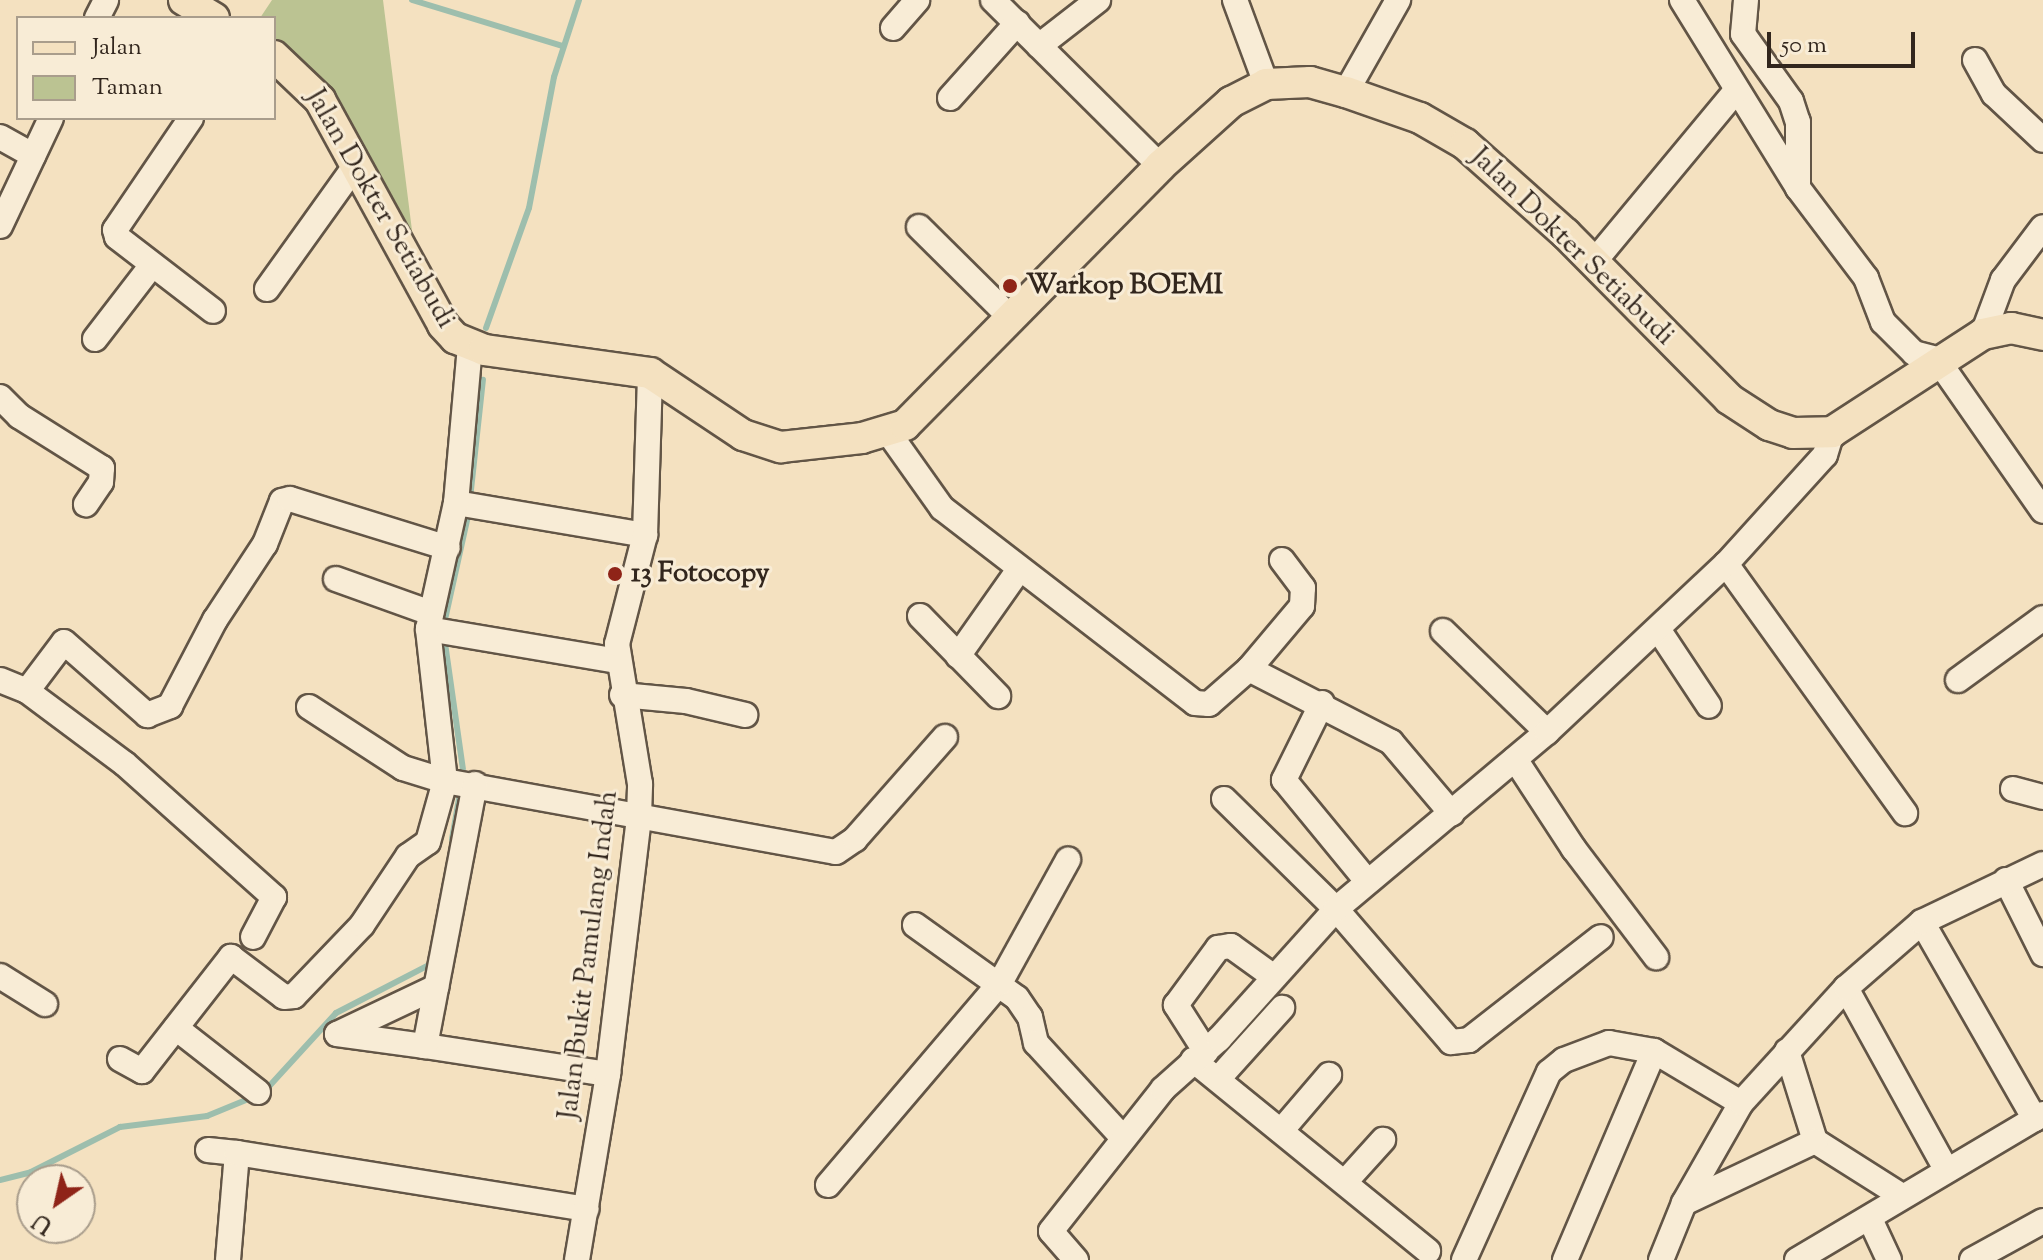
<!DOCTYPE html>
<html>
<head>
<meta charset="utf-8">
<style>
	body { margin:0 }
	#map { position:relative; width:2043px; height:1260px; overflow:hidden; background:#f4e1c0; font-family:"Sorts Mill Goudy",serif }
	div>[style] { position:absolute }
	.green>* { inset:0; background:#bbc392 }
	.stream>* { height:6px; margin:-3px; padding:0 3px; transform-origin:3px; border-radius:3px; background:#9dbead }
	.roads { filter:drop-shadow(2px 0 #625546) drop-shadow(-2px 0 #625546) drop-shadow(0 2px #625546) drop-shadow(0 -2px #625546) }
	.minor>* { height:24px; margin:-12px; padding:0 12px; transform-origin:12px; border-radius:12px; background:#f8ecd6 }
	.major>* { height:30px; margin:-15px; padding:0 15px; transform-origin:15px; border-radius:15px; background:#f4e1c0 }
	.dots>* { width:22px; height:22px; translate:-50% -50%; box-sizing:border-box; border:4px solid #f8ecd6; border-radius:50% }
	span { translate:-50% -50%; white-space:nowrap; text-align:center; line-height:1.15; -webkit-text-stroke:6px #f8ecd6; paint-order:stroke }
	.street-label { font-size:28px; color:#32261d }
	.poi-label { font-size:28px; color:#32261d; font-weight:700 }
	.left { translate:0 -50%; text-align:left }
	.legend { position:absolute; left:16px; top:16px; width:260px; height:104px; box-sizing:border-box; background:#f8ecd6; border:2px solid #a99d8c; margin:0; padding:10px 14px; list-style:none; font-size:24px; color:#32261d }
	.legend li { display:flex; align-items:center; gap:16px; height:40px }
	.legend b { width:40px; border:2px solid #a99d8c }
	.north { position:absolute; left:16px; top:1164px; width:80px; height:80px; box-sizing:border-box; background:#f8ecd6; border:2px solid #a99d8c; border-radius:50%; rotate:214deg; font-size:22px; font-weight:700; line-height:32px; text-align:center; color:#32261d }
	.north::after { content:''; display:block; margin:auto; width:28px; height:36px; background:#8f2418; clip-path:polygon(50% 0,100% 100%,50% 72%,0 100%) }
	.scale { position:absolute; left:1767px; top:32px; width:148px; height:36px; box-sizing:border-box; border:4px solid #32261d; border-top:0; padding-left:10px; font-size:24px; line-height:28px; white-space:nowrap; color:#32261d; -webkit-text-stroke:6px #f8ecd6; paint-order:stroke }
</style>
</head>
<body>
<div id="map">
	<div class="green">
		<div style="clip-path:polygon(272px 0,383px 0,418px 278px,313px 86px,274px 59px,274px 18px,260px 18px)"></div>
	</div>
	<div class="stream">
		<div style="left:412px;top:0;width:157px;rotate:17deg"></div>
		<div style="left:486px;top:328px;width:127px;rotate:-70.3deg"></div>
		<div style="left:529px;top:208px;width:133px;rotate:-79.2deg"></div>
		<div style="left:554px;top:77px;width:81px;rotate:-72deg"></div>
		<div style="left:470px;top:499px;width:120px;rotate:-83.8deg"></div>
		<div style="left:444px;top:624px;width:116px;rotate:-77.5deg"></div>
		<div style="left:444px;top:636px;width:134px;rotate:81.9deg"></div>
		<div style="left:452px;top:839px;width:41px;rotate:-80.1deg"></div>
		<div style="left:263px;top:1093px;width:108px;rotate:-47.6deg"></div>
		<div style="left:336px;top:1013px;width:107px;rotate:-27.3deg"></div>
		<div style="left:0;top:1180px;width:32px;rotate:-14deg"></div>
		<div style="left:31px;top:1172px;width:100px;rotate:-26.8deg"></div>
		<div style="left:120px;top:1127px;width:88px;rotate:-7.2deg"></div>
		<div style="left:207px;top:1116px;width:50px;rotate:-22.4deg"></div>
	</div>
	<div class="roads">
		<div class="minor">
			<div style="left:993px;top:0;width:235px;rotate:44.8deg"></div>
			<div style="left:1235px;top:0;width:90px;rotate:69.7deg"></div>
			<div style="left:1682px;top:0;width:221px;rotate:58.3deg"></div>
			<div style="left:1798px;top:188px;width:113px;rotate:52.9deg"></div>
			<div style="left:1866px;top:278px;width:47px;rotate:68.9deg"></div>
			<div style="left:1883px;top:322px;width:44px;rotate:45deg"></div>
			<div style="left:1914px;top:353px;width:24px;rotate:15deg"></div>
			<div style="left:1937px;top:359px;width:185px;rotate:55.1deg"></div>
			<div style="left:1746px;top:0;width:34px;rotate:95deg"></div>
			<div style="left:1743px;top:34px;width:82px;rotate:54.4deg"></div>
			<div style="left:1791px;top:101px;width:22px;rotate:72deg"></div>
			<div style="left:1798px;top:122px;width:66px;rotate:90deg"></div>
			<div style="left:97px;top:18px;width:20px;rotate:-63deg"></div>
			<div style="left:893px;top:28px;width:37px;rotate:-49deg"></div>
			<div style="left:1039px;top:46px;width:75px;rotate:-37.9deg"></div>
			<div style="left:1975px;top:60px;width:39px;rotate:61deg"></div>
			<div style="left:1994px;top:94px;width:67px;rotate:43.2deg"></div>
			<div style="left:1346px;top:92px;width:106px;rotate:-60.5deg"></div>
			<div style="left:950px;top:98px;width:101px;rotate:-48.2deg"></div>
			<div style="left:191px;top:118px;width:135px;rotate:124.2deg"></div>
			<div style="left:115px;top:230px;width:7px;rotate:74deg"></div>
			<div style="left:117px;top:237px;width:121px;rotate:37.6deg"></div>
			<div style="left:0;top:137px;width:38px;rotate:29deg"></div>
			<div style="left:0;top:226px;width:119px;rotate:-64.7deg"></div>
			<div style="left:919px;top:227px;width:128px;rotate:44.7deg"></div>
			<div style="left:1593px;top:263px;width:224px;rotate:-50.3deg"></div>
			<div style="left:267px;top:289px;width:151px;rotate:-54.4deg"></div>
			<div style="left:1983px;top:334px;width:58px;rotate:-69.7deg"></div>
			<div style="left:2003px;top:280px;width:66px;rotate:-53deg"></div>
			<div style="left:95px;top:339px;width:93px;rotate:-52.4deg"></div>
			<div style="left:0;top:397px;width:27px;rotate:45deg"></div>
			<div style="left:19px;top:416px;width:98px;rotate:32.1deg"></div>
			<div style="left:102px;top:468px;width:14px;rotate:94deg"></div>
			<div style="left:101px;top:482px;width:27px;rotate:124deg"></div>
			<div style="left:888px;top:432px;width:93px;rotate:54.6deg"></div>
			<div style="left:942px;top:508px;width:319px;rotate:37.6deg"></div>
			<div style="left:1195px;top:703px;width:14px;rotate:4deg"></div>
			<div style="left:1209px;top:704px;width:53px;rotate:-41.2deg"></div>
			<div style="left:1249px;top:669px;width:82px;rotate:-49.9deg"></div>
			<div style="left:1302px;top:606px;width:18px;rotate:-87deg"></div>
			<div style="left:1303px;top:588px;width:35px;rotate:-127deg"></div>
			<div style="left:456px;top:503px;width:192px;rotate:9.6deg"></div>
			<div style="left:1726px;top:564px;width:307px;rotate:54.3deg"></div>
			<div style="left:336px;top:579px;width:101px;rotate:19.7deg"></div>
			<div style="left:920px;top:616px;width:112px;rotate:45.7deg"></div>
			<div style="left:428px;top:629px;width:193px;rotate:9.6deg"></div>
			<div style="left:1658px;top:629px;width:92px;rotate:56.5deg"></div>
			<div style="left:1443px;top:631px;width:145px;rotate:44.2deg"></div>
			<div style="left:958px;top:656px;width:104px;rotate:-54.8deg"></div>
			<div style="left:1249px;top:669px;width:160px;rotate:27.2deg"></div>
			<div style="left:1391px;top:742px;width:94px;rotate:49.7deg"></div>
			<div style="left:0;top:680px;width:29px;rotate:22deg"></div>
			<div style="left:27px;top:691px;width:122px;rotate:36.7deg"></div>
			<div style="left:125px;top:764px;width:200px;rotate:41.8deg"></div>
			<div style="left:274px;top:897px;width:45px;rotate:117.7deg"></div>
			<div style="left:1958px;top:680px;width:105px;rotate:-36.1deg"></div>
			<div style="left:27px;top:691px;width:61px;rotate:-52.9deg"></div>
			<div style="left:64px;top:642px;width:111px;rotate:41.3deg"></div>
			<div style="left:147px;top:715px;width:25px;rotate:-21deg"></div>
			<div style="left:170px;top:706px;width:97px;rotate:-62.4deg"></div>
			<div style="left:215px;top:620px;width:91px;rotate:-56.7deg"></div>
			<div style="left:265px;top:544px;width:46px;rotate:-68.4deg"></div>
			<div style="left:282px;top:501px;width:8px;rotate:-14deg"></div>
			<div style="left:290px;top:499px;width:165px;rotate:17.2deg"></div>
			<div style="left:622px;top:695px;width:64px;rotate:5.4deg"></div>
			<div style="left:686px;top:701px;width:61px;rotate:13.3deg"></div>
			<div style="left:1322px;top:703px;width:86px;rotate:116.3deg"></div>
			<div style="left:1284px;top:780px;width:131px;rotate:50.6deg"></div>
			<div style="left:309px;top:707px;width:112px;rotate:33deg"></div>
			<div style="left:403px;top:768px;width:44px;rotate:17.2deg"></div>
			<div style="left:445px;top:781px;width:397px;rotate:10.3deg"></div>
			<div style="left:836px;top:852px;width:23px;rotate:-34deg"></div>
			<div style="left:855px;top:839px;width:136px;rotate:-48.6deg"></div>
			<div style="left:1515px;top:759px;width:108px;rotate:56.8deg"></div>
			<div style="left:1574px;top:849px;width:136px;rotate:52.8deg"></div>
			<div style="left:475px;top:784px;width:267px;rotate:100.8deg"></div>
			<div style="left:425px;top:1046px;width:185px;rotate:8.7deg"></div>
			<div style="left:2013px;top:789px;width:31px;rotate:15deg"></div>
			<div style="left:1224px;top:799px;width:157px;rotate:44.5deg"></div>
			<div style="left:1336px;top:909px;width:176px;rotate:49.2deg"></div>
			<div style="left:1451px;top:1042px;width:18px;rotate:-6deg"></div>
			<div style="left:1469px;top:1040px;width:167px;rotate:-38deg"></div>
			<div style="left:2006px;top:880px;width:83px;rotate:63.4deg"></div>
			<div style="left:1922px;top:922px;width:227px;rotate:60.2deg"></div>
			<div style="left:915px;top:925px;width:125px;rotate:35.6deg"></div>
			<div style="left:1017px;top:998px;width:23px;rotate:56deg"></div>
			<div style="left:1030px;top:1017px;width:27px;rotate:77deg"></div>
			<div style="left:1036px;top:1043px;width:129px;rotate:47.5deg"></div>
			<div style="left:0;top:976px;width:53px;rotate:31.9deg"></div>
			<div style="left:1846px;top:988px;width:207px;rotate:61.1deg"></div>
			<div style="left:176px;top:1028px;width:104px;rotate:38deg"></div>
			<div style="left:337px;top:1034px;width:110px;rotate:-25.4deg"></div>
			<div style="left:337px;top:1034px;width:89px;rotate:7.8deg"></div>
			<div style="left:1787px;top:1051px;width:94px;rotate:72.7deg"></div>
			<div style="left:1815px;top:1141px;width:103px;rotate:32.3deg"></div>
			<div style="left:1206px;top:1052px;width:56px;rotate:-122.6deg"></div>
			<div style="left:1176px;top:1005px;width:71px;rotate:-53.6deg"></div>
			<div style="left:1218px;top:948px;width:13px;rotate:-9deg"></div>
			<div style="left:1231px;top:946px;width:53px;rotate:35.8deg"></div>
			<div style="left:120px;top:1059px;width:25px;rotate:29deg"></div>
			<div style="left:142px;top:1071px;width:145px;rotate:-52deg"></div>
			<div style="left:231px;top:957px;width:66px;rotate:37deg"></div>
			<div style="left:284px;top:997px;width:10px;rotate:-6deg"></div>
			<div style="left:294px;top:996px;width:98px;rotate:-46.2deg"></div>
			<div style="left:362px;top:925px;width:83px;rotate:-56.3deg"></div>
			<div style="left:408px;top:856px;width:24px;rotate:-35deg"></div>
			<div style="left:428px;top:842px;width:63px;rotate:-74.4deg"></div>
			<div style="left:445px;top:781px;width:153px;rotate:-96.4deg"></div>
			<div style="left:428px;top:629px;width:129px;rotate:-77.5deg"></div>
			<div style="left:456px;top:503px;width:157px;rotate:-84.9deg"></div>
			<div style="left:1193px;top:1060px;width:303px;rotate:39.1deg"></div>
			<div style="left:1218px;top:1079px;width:96px;rotate:-48deg"></div>
			<div style="left:1281px;top:1131px;width:74px;rotate:-49.4deg"></div>
			<div style="left:208px;top:1150px;width:29px;rotate:6deg"></div>
			<div style="left:1345px;top:1182px;width:57px;rotate:-47.9deg"></div>
			<div style="left:828px;top:1185px;width:265px;rotate:-49.6deg"></div>
			<div style="left:1000px;top:983px;width:141px;rotate:-61.1deg"></div>
			<div style="left:1684px;top:1203px;width:145px;rotate:-25.3deg"></div>
			<div style="left:1870px;top:1219px;width:45px;rotate:65.1deg"></div>
			<div style="left:228px;top:1260px;width:107px;rotate:-85.2deg"></div>
			<div style="left:237px;top:1153px;width:354px;rotate:9.1deg"></div>
			<div style="left:577px;top:1260px;width:189px;rotate:-80.5deg"></div>
			<div style="left:608px;top:1074px;width:260px;rotate:-83.1deg"></div>
			<div style="left:639px;top:816px;width:32px;rotate:-88deg"></div>
			<div style="left:640px;top:784px;width:142px;rotate:-99.3deg"></div>
			<div style="left:617px;top:644px;width:113px;rotate:-75.6deg"></div>
			<div style="left:645px;top:535px;width:162px;rotate:-88.2deg"></div>
			<div style="left:1076px;top:1260px;width:38px;rotate:-131deg"></div>
			<div style="left:1051px;top:1231px;width:181px;rotate:-51.7deg"></div>
			<div style="left:1163px;top:1089px;width:75px;rotate:-41.8deg"></div>
			<div style="left:1219px;top:1039px;width:175px;rotate:-48deg"></div>
			<div style="left:1336px;top:909px;width:275px;rotate:-40deg"></div>
			<div style="left:1547px;top:732px;width:245px;rotate:-43.2deg"></div>
			<div style="left:1726px;top:564px;width:147px;rotate:-47.8deg"></div>
			<div style="left:1825px;top:455px;width:24px;rotate:-73deg"></div>
			<div style="left:1464px;top:1260px;width:206px;rotate:-65.7deg"></div>
			<div style="left:1549px;top:1072px;width:19px;rotate:-39deg"></div>
			<div style="left:1564px;top:1060px;width:48px;rotate:-20.7deg"></div>
			<div style="left:1609px;top:1043px;width:46px;rotate:10.1deg"></div>
			<div style="left:1654px;top:1051px;width:101px;rotate:30.9deg"></div>
			<div style="left:1565px;top:1260px;width:227px;rotate:-66.9deg"></div>
			<div style="left:1661px;top:1260px;width:61px;rotate:-68deg"></div>
			<div style="left:1684px;top:1203px;width:115px;rotate:-60.3deg"></div>
			<div style="left:1741px;top:1103px;width:156px;rotate:-47.6deg"></div>
			<div style="left:1846px;top:988px;width:101px;rotate:-41deg"></div>
			<div style="left:1922px;top:922px;width:134px;rotate:-25.6deg"></div>
			<div style="left:1797px;top:1260px;width:286px;rotate:-30.7deg"></div>
			<div style="left:1972px;top:1260px;width:81px;rotate:-28.8deg"></div>
		</div>
		<div class="major">
			<div style="left:184px;top:0;width:35px;rotate:31deg"></div>
			<div style="left:274px;top:56px;width:64px;rotate:43.7deg"></div>
			<div style="left:320px;top:100px;width:256px;rotate:61.3deg"></div>
			<div style="left:443px;top:325px;width:18px;rotate:47deg"></div>
			<div style="left:455px;top:338px;width:31px;rotate:22deg"></div>
			<div style="left:484px;top:350px;width:168px;rotate:7.9deg"></div>
			<div style="left:650px;top:373px;width:112px;rotate:33.7deg"></div>
			<div style="left:743px;top:435px;width:40px;rotate:18deg"></div>
			<div style="left:781px;top:447px;width:81px;rotate:-6.3deg"></div>
			<div style="left:862px;top:438px;width:45px;rotate:-16.8deg"></div>
			<div style="left:905px;top:425px;width:363px;rotate:-45.4deg"></div>
			<div style="left:1160px;top:166px;width:96px;rotate:-42deg"></div>
			<div style="left:1231px;top:102px;width:39px;rotate:-27deg"></div>
			<div style="left:1266px;top:84px;width:44px;rotate:-2.6deg"></div>
			<div style="left:1310px;top:82px;width:37px;rotate:16deg"></div>
			<div style="left:1346px;top:92px;width:78px;rotate:19.4deg"></div>
			<div style="left:1420px;top:118px;width:52px;rotate:30deg"></div>
			<div style="left:1465px;top:144px;width:134px;rotate:41.7deg"></div>
			<div style="left:1565px;top:233px;width:233px;rotate:45.3deg"></div>
			<div style="left:1729px;top:399px;width:48px;rotate:33deg"></div>
			<div style="left:1769px;top:425px;width:25px;rotate:18deg"></div>
			<div style="left:1793px;top:433px;width:39px;rotate:-1deg"></div>
			<div style="left:1832px;top:432px;width:180px;rotate:-33deg"></div>
			<div style="left:1983px;top:334px;width:29px;rotate:-12deg"></div>
			<div style="left:2011px;top:328px;width:33px;rotate:12deg"></div>
		</div>
	</div>
	<div class="dots">
		<div style="left:1010px;top:286px;background:#8f2418"></div>
		<div style="left:615px;top:574px;background:#8f2418"></div>
	</div>
	<div class="street-label">
		<span style="left:380px;top:209px;rotate:60deg">Jalan Dokter Setiabudi</span>
		<span style="left:1572px;top:247px;rotate:44deg">Jalan Dokter Setiabudi</span>
		<span style="left:589px;top:955px;rotate:-83deg">Jalan Bukit Pamulang Indah</span>
	</div>
	<div class="poi-label">
		<span class="left" style="left:1026px;top:286px">Warkop BOEMI</span>
		<span class="left" style="left:631px;top:574px">13 Fotocopy</span>
	</div>
	<ul class="legend">
	<li><b style="height:10px;background:#f4e1c0"></b>Jalan</li>
	<li><b style="height:22px;background:#bbc392"></b>Taman</li>
	</ul>
	<div class="north">U</div>
	<div class="scale">50 m</div>
</div>
</body>
</html>
